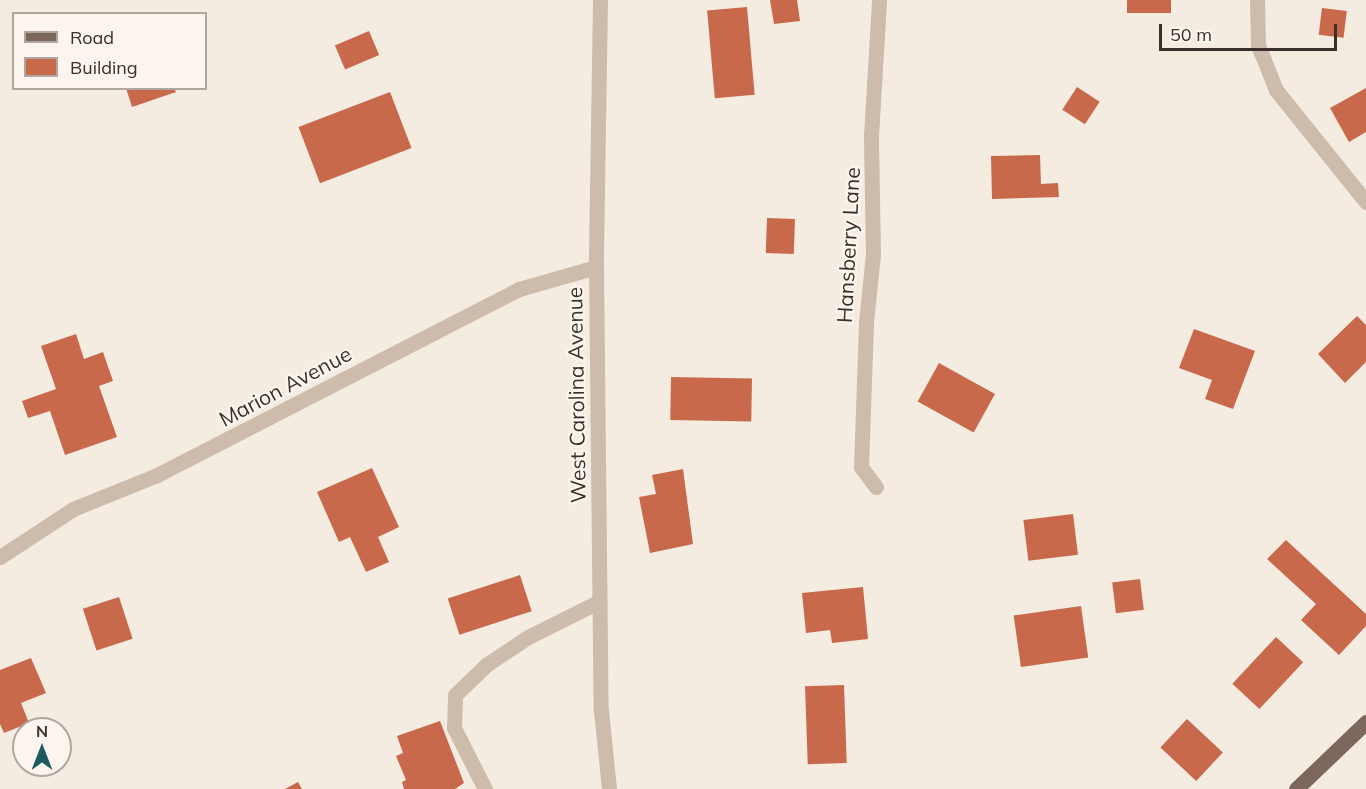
<!DOCTYPE html>
<html>
<head>
<meta charset="utf-8">
<style>
	body { margin:0 }
	#map { position:relative; width:1366px; height:789px; overflow:hidden; background:#f4ebe1; font-family:Mulish,sans-serif }
	div>[style] { position:absolute }
	.building>* { inset:0; background:#c8694b; transform-origin:0 0 }
	.minor>* { height:15px; margin:-7.5px; padding:0 7.5px; transform-origin:7.5px; border-radius:7.5px; background:#cdbbac }
	.major>* { height:15px; margin:-7.5px; padding:0 7.5px; transform-origin:7.5px; border-radius:7.5px; background:#7d675c }
	span { translate:-50% -50%; white-space:nowrap; text-align:center; line-height:1.15; -webkit-text-stroke:4.5px #fbf5ee; paint-order:stroke }
	.street-label { font-size:21px; color:#3b302b }
	.legend { position:absolute; left:12px; top:12px; width:195px; height:78px; box-sizing:border-box; background:#fbf5ee; border:2px solid #aea6a0; margin:0; padding:8px 10px; list-style:none; font-size:18px; color:#3b302b }
	.legend li { display:flex; align-items:center; gap:12px; height:30px }
	.legend b { width:30px; border:2px solid #aea6a0 }
	.north { position:absolute; left:12px; top:717px; width:60px; height:60px; box-sizing:border-box; background:#fbf5ee; border:2px solid #aea6a0; border-radius:50%; rotate:0deg; font-size:16px; font-weight:700; line-height:24px; text-align:center; color:#3b302b }
	.north::after { content:''; display:block; margin:auto; width:21px; height:27px; background:#1f5a5e; clip-path:polygon(50% 0,100% 100%,50% 72%,0 100%) }
	.scale { position:absolute; left:1159px; top:24px; width:178px; height:27px; box-sizing:border-box; border:3px solid #3b302b; border-top:0; padding-left:8px; font-size:18px; line-height:21px; white-space:nowrap; color:#3b302b; -webkit-text-stroke:4px #fbf5ee; paint-order:stroke }
</style>
</head>
<body>
<div id="map">
	<div class="building">
		<div style="clip-path:polygon(770px 0,797px 0,800px 21px,774px 24px)"></div>
		<div style="left:1127px;top:0;width:44px;height:13px"></div>
		<div style="left:747px;top:7px;width:88px;height:40px;rotate:85deg"></div>
		<div style="left:1322px;top:8px;width:25px;height:27px;rotate:7deg"></div>
		<div style="left:369px;top:31px;width:26px;height:37px;rotate:67deg"></div>
		<div style="left:1077px;top:87px;width:27px;height:27px;rotate:33deg"></div>
		<div style="clip-path:polygon(126px 88px,174px 88px,176px 92px,132px 107px)"></div>
		<div style="clip-path:polygon(1366px 88px,1366px 132px,1349px 142px,1330px 108px)"></div>
		<div style="left:390px;top:92px;width:60px;height:98px;rotate:69deg"></div>
		<div style="clip-path:polygon(1040px 155px,1041px 184px,1058px 183px,1059px 197px,992px 199px,991px 156px)"></div>
		<div style="left:767px;top:218px;width:28px;height:35px;rotate:2deg"></div>
		<div style="clip-path:polygon(1357px 316px,1366px 325px,1366px 362px,1345px 383px,1318px 354px)"></div>
		<div style="clip-path:polygon(1194px 329px,1255px 351px,1233px 409px,1205px 399px,1212px 380px,1179px 368px)"></div>
		<div style="clip-path:polygon(76px 334px,84px 359px,103px 352px,113px 381px,99px 386px,117px 437px,65px 455px,50px 411px,28px 418px,22px 401px,56px 389px,41px 346px)"></div>
		<div style="left:939px;top:363px;width:64px;height:44px;rotate:29deg"></div>
		<div style="left:671px;top:377px;width:81px;height:43px;rotate:1deg"></div>
		<div style="clip-path:polygon(372px 468px,399px 527px,378px 537px,389px 562px,366px 572px,350px 537px,339px 542px,317px 492px)"></div>
		<div style="clip-path:polygon(683px 469px,693px 544px,650px 553px,639px 497px,656px 494px,652px 475px)"></div>
		<div style="left:1073px;top:514px;width:41px;height:50px;rotate:83deg"></div>
		<div style="clip-path:polygon(1286px 540px,1366px 614px,1366px 626px,1339px 655px,1301px 620px,1316px 604px,1267px 559px)"></div>
		<div style="left:520px;top:575px;width:38px;height:76px;rotate:72deg"></div>
		<div style="left:1140px;top:579px;width:31px;height:28px;rotate:83deg"></div>
		<div style="clip-path:polygon(863px 587px,868px 639px,832px 643px,830px 630px,806px 633px,802px 593px)"></div>
		<div style="left:119px;top:597px;width:44px;height:38px;rotate:72deg"></div>
		<div style="left:1081px;top:606px;width:52px;height:68px;rotate:82deg"></div>
		<div style="left:1276px;top:637px;width:37px;height:64px;rotate:43deg"></div>
		<div style="clip-path:polygon(31px 658px,46px 693px,21px 703px,29px 723px,4px 733px,0 724px,0 670px)"></div>
		<div style="left:844px;top:685px;width:78px;height:39px;rotate:88deg"></div>
		<div style="left:1187px;top:719px;width:49px;height:39px;rotate:43deg"></div>
		<div style="clip-path:polygon(440px 721px,464px 783px,455px 789px,404px 789px,402px 782px,406px 780px,396px 756px,403px 753px,397px 736px)"></div>
		<div style="clip-path:polygon(298px 782px,302px 789px,285px 789px)"></div>
	</div>
	<div class="minor">
		<div style="left:600px;top:0;width:267px;rotate:90.9deg"></div>
		<div style="left:596px;top:267px;width:443px;rotate:89.4deg"></div>
		<div style="left:601px;top:710px;width:79px;rotate:84.2deg"></div>
		<div style="left:1257px;top:0;width:45px;rotate:88.7deg"></div>
		<div style="left:1258px;top:45px;width:48px;rotate:68.2deg"></div>
		<div style="left:1276px;top:90px;width:144px;rotate:51.2deg"></div>
		<div style="left:876px;top:487px;width:25px;rotate:-127deg"></div>
		<div style="left:861px;top:467px;width:145px;rotate:-88deg"></div>
		<div style="left:866px;top:322px;width:68px;rotate:-84.1deg"></div>
		<div style="left:873px;top:254px;width:118px;rotate:-91deg"></div>
		<div style="left:871px;top:136px;width:136px;rotate:-86.6deg"></div>
		<div style="left:0;top:557px;width:87px;rotate:-33.3deg"></div>
		<div style="left:73px;top:509px;width:91px;rotate:-22deg"></div>
		<div style="left:157px;top:475px;width:407px;rotate:-27.2deg"></div>
		<div style="left:519px;top:289px;width:80px;rotate:-15.9deg"></div>
		<div style="left:485px;top:789px;width:68px;rotate:-116.9deg"></div>
		<div style="left:454px;top:728px;width:33px;rotate:-88deg"></div>
		<div style="left:455px;top:695px;width:43px;rotate:-44.1deg"></div>
		<div style="left:486px;top:665px;width:50px;rotate:-33.7deg"></div>
		<div style="left:528px;top:637px;width:80px;rotate:-26.6deg"></div>
	</div>
	<div class="major">
		<div style="left:1296px;top:789px;width:97px;rotate:-43.7deg"></div>
	</div>
	<div class="street-label">
		<span style="left:848px;top:245px;rotate:-87deg">Hansberry Lane</span>
		<span style="left:285px;top:386px;rotate:-28deg">Marion Avenue</span>
		<span style="left:576px;top:395px;rotate:-91deg">West Carolina Avenue</span>
	</div>
	<ul class="legend">
	<li><b style="height:8px;background:#7d675c"></b>Road</li>
	<li><b style="height:16px;background:#c8694b"></b>Building</li>
	</ul>
	<div class="north">N</div>
	<div class="scale">50 m</div>
</div>
</body>
</html>
